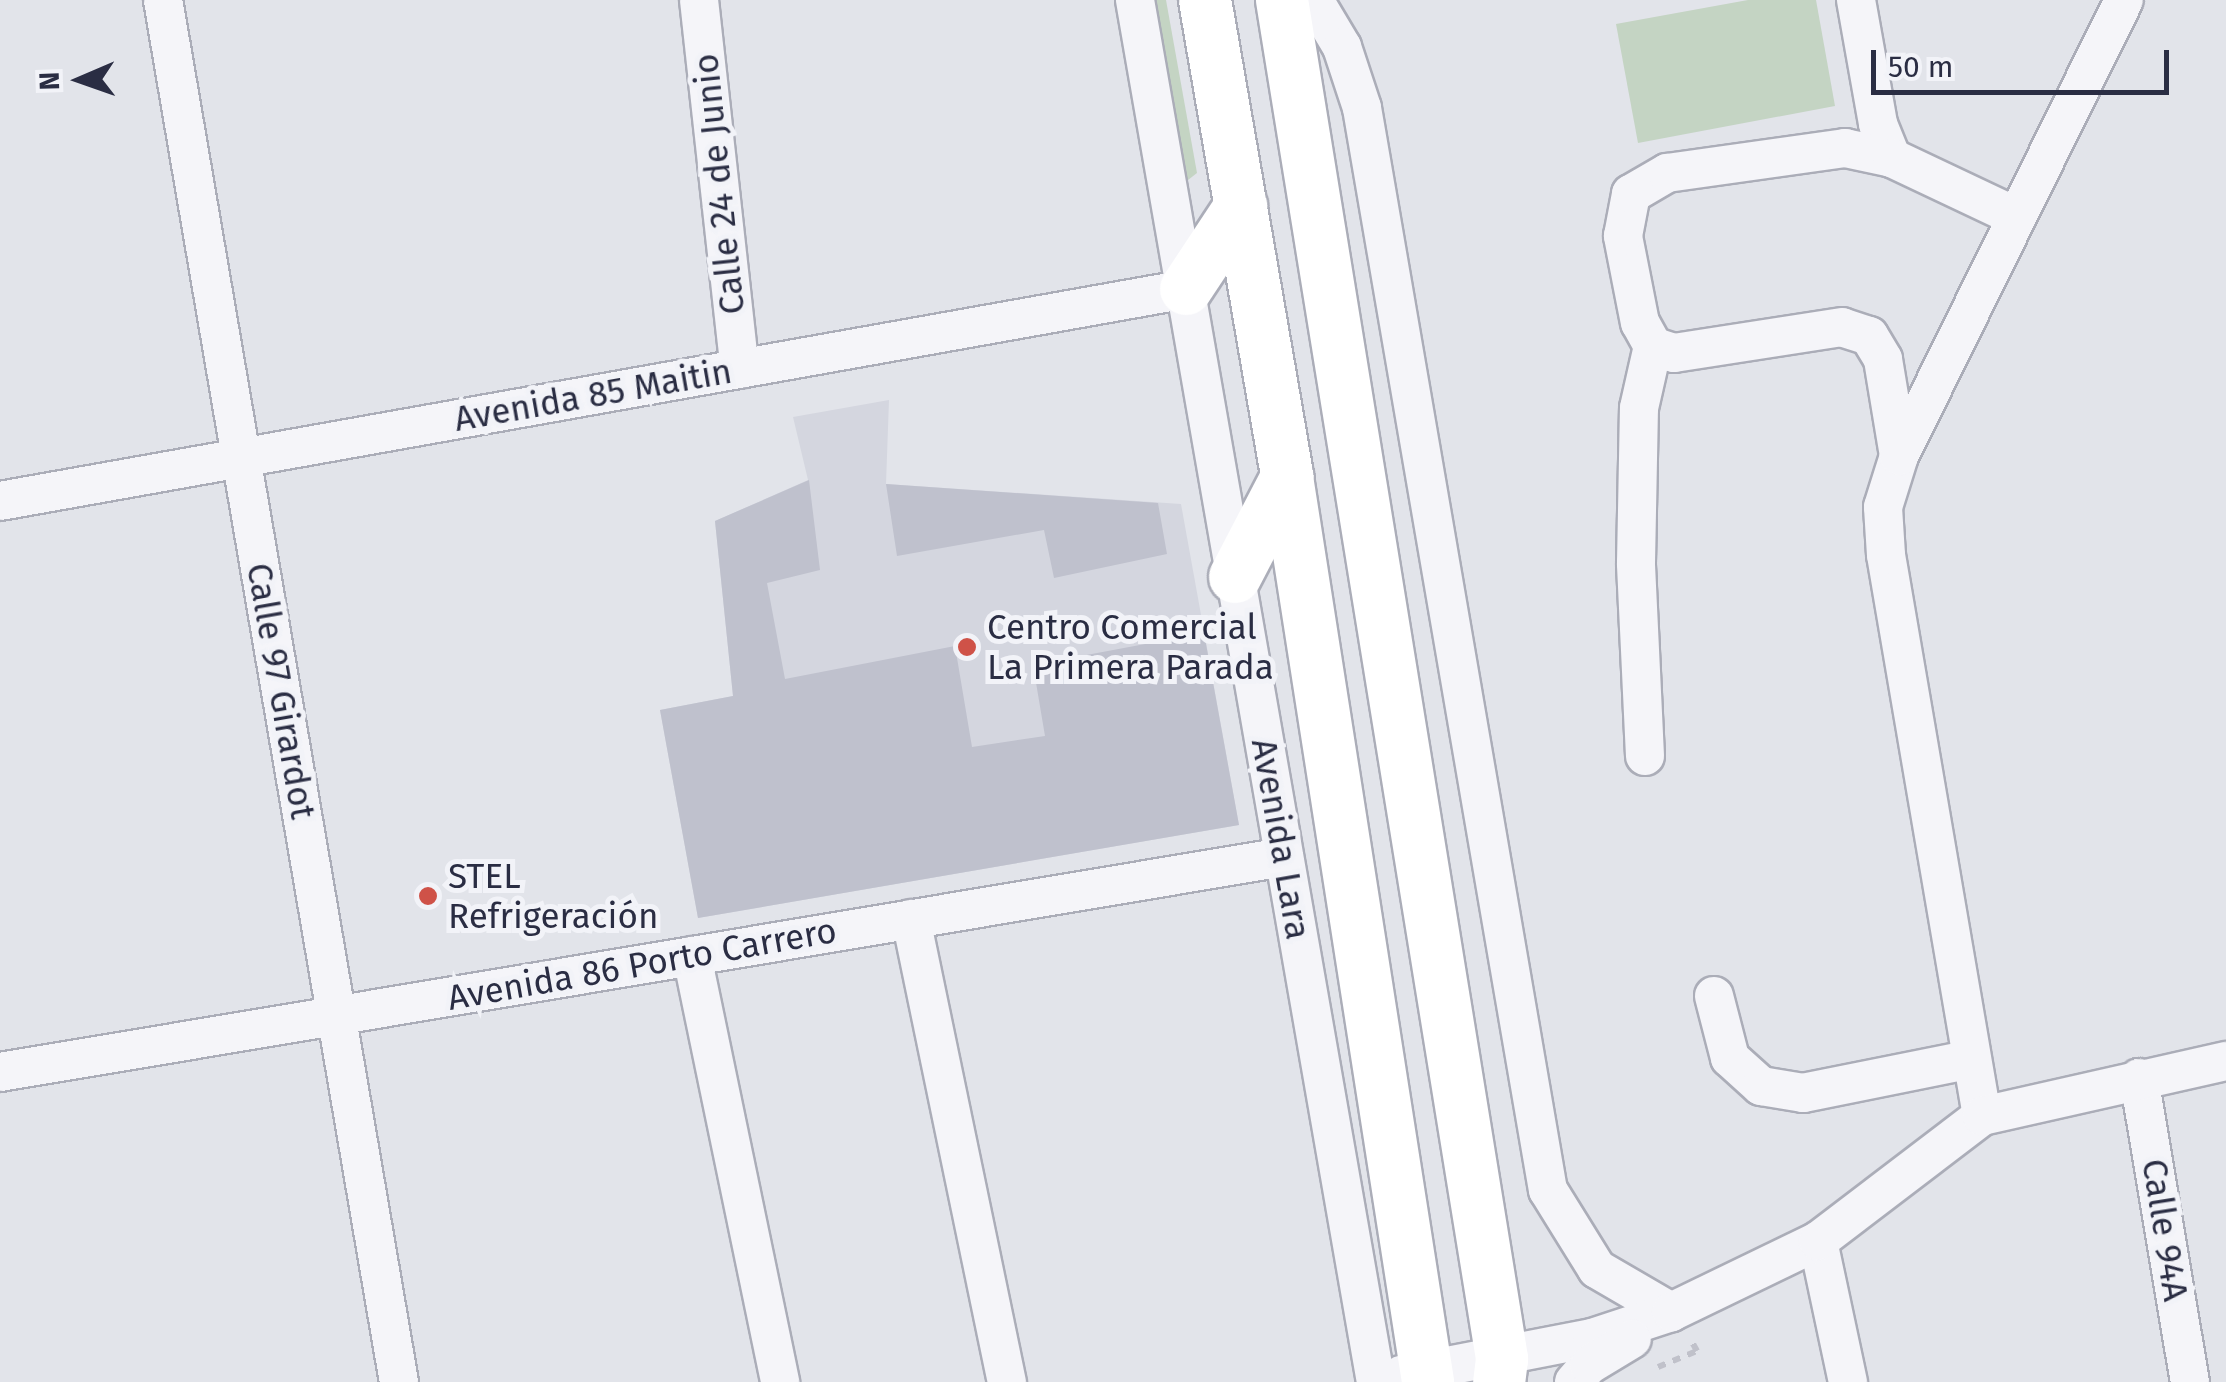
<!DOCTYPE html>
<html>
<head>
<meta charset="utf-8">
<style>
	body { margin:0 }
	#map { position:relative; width:2226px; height:1382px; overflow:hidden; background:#e2e4ea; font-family:"Fira Sans",sans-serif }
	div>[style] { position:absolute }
	.built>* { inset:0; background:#d4d6df }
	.green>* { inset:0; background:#c4d4c3 }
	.building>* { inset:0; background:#bfc1cd }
	.path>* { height:6px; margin-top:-3px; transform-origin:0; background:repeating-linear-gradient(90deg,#c0c1ca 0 8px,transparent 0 16px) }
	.roads { filter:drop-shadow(2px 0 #abadb8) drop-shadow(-2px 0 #abadb8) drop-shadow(0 2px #abadb8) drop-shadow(0 -2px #abadb8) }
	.street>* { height:38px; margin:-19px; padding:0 19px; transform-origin:19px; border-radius:19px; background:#f5f5f9 }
	.secondary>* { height:52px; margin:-26px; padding:0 26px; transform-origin:26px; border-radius:26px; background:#fff }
	.dots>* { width:28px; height:28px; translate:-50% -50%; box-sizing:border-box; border:5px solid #f2f3f8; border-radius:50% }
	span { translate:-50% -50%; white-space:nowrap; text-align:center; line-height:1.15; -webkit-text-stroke:10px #f2f3f8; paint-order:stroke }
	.street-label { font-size:35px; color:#2a2d43 }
	.poi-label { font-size:35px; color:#2a2d43 }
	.left { translate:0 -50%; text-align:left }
	.north { position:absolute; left:30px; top:30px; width:100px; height:100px; -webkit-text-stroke:8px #f2f3f8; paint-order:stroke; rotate:268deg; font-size:28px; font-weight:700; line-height:40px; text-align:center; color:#2a2d43 }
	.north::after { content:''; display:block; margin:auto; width:35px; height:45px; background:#2a2d43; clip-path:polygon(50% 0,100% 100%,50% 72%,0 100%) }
	.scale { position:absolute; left:1871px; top:50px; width:298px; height:45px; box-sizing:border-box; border:5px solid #2a2d43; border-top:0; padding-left:12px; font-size:30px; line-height:35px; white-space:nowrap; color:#2a2d43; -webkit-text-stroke:8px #f2f3f8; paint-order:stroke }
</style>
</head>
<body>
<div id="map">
	<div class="built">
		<div style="clip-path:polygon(889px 400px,886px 484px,1181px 504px,1239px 825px,698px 918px,660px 710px,733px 696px,715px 521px,808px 480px,793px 417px)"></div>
	</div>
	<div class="green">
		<div style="clip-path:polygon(1151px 0,1166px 0,1197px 173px,1188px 180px,1183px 178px)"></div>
		<div style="clip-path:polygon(1748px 0,1816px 0,1835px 106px,1638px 143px,1616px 24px)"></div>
	</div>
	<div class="building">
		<div style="clip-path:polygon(809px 480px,820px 570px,767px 583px,785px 679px,955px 646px,972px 747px,1045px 736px,1033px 665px,1204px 633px,1239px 825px,698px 918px,660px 710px,733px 696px,715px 521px)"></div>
		<div style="clip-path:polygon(886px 484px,1158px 503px,1167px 554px,1054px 578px,1044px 530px,897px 556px)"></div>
	</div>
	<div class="path">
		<div style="left:1658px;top:1367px;width:42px;rotate:-22.3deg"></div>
		<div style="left:1697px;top:1351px;width:10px;rotate:-119deg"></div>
	</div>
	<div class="roads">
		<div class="street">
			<div style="left:163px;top:0;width:1402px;rotate:80.31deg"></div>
			<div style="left:699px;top:0;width:371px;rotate:83.7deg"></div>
			<div style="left:1135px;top:0;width:1403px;rotate:80.11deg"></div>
			<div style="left:1314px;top:0;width:55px;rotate:59.2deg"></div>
			<div style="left:1342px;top:47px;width:64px;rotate:71.8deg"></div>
			<div style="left:1362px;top:108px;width:1098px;rotate:80.25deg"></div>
			<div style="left:1548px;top:1190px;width:93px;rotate:58.2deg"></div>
			<div style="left:1597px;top:1269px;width:86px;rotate:30.2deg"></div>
			<div style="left:1856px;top:0;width:126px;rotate:79.9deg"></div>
			<div style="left:1878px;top:124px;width:37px;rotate:68deg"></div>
			<div style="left:1899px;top:456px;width:98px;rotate:-99.4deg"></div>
			<div style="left:1883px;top:359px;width:27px;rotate:-121deg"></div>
			<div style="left:1869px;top:336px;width:28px;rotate:-162deg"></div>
			<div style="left:1842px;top:327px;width:170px;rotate:171.2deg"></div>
			<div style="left:1674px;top:353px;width:22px;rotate:-162deg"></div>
			<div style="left:1653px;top:346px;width:26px;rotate:-119deg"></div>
			<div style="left:1640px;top:323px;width:89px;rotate:-101.1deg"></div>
			<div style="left:1623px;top:236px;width:43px;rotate:-79.2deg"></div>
			<div style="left:1631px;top:194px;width:42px;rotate:-30.3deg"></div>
			<div style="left:1667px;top:173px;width:180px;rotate:-8deg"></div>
			<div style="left:1845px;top:148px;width:48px;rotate:12deg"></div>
			<div style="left:1892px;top:158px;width:138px;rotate:25.3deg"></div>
			<div style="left:0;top:501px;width:1205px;rotate:-10.13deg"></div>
			<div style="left:1645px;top:756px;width:193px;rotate:-92.7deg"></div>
			<div style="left:1636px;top:563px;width:155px;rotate:-88.9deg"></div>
			<div style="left:1639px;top:408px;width:64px;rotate:-77.3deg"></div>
			<div style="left:911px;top:919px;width:473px;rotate:78.3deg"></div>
			<div style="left:692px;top:956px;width:435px;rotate:78.3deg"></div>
			<div style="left:1714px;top:996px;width:64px;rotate:75.5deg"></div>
			<div style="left:1730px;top:1058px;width:42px;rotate:42.1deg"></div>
			<div style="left:1761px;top:1086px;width:43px;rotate:9.5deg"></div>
			<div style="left:1803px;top:1093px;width:172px;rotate:-11.4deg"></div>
			<div style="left:0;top:1072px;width:1302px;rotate:-9.51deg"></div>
			<div style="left:2139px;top:1078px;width:308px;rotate:80.5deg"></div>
			<div style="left:1982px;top:1116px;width:569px;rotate:-99.71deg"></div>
			<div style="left:1886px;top:555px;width:48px;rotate:-93.6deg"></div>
			<div style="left:1883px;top:507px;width:53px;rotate:-72.6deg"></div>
			<div style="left:1899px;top:456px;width:508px;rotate:-63.74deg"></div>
			<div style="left:1818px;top:1241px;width:144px;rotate:78deg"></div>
			<div style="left:1401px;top:1375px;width:195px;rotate:-11deg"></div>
			<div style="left:1592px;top:1338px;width:83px;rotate:-18.2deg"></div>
			<div style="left:1671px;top:1312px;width:163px;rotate:-25.8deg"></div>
			<div style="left:1818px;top:1241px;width:206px;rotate:-37.3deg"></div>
			<div style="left:1982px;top:1116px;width:250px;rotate:-12.7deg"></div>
			<div style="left:1574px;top:1382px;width:23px;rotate:-49deg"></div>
			<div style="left:1589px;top:1365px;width:50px;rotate:-31.2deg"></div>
		</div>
		<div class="secondary">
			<div style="left:1205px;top:0;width:484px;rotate:80.2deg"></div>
			<div style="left:1287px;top:477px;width:916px;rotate:81.14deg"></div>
			<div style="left:1282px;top:0;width:1377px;rotate:80.8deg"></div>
			<div style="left:1502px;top:1359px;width:23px;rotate:97deg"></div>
			<div style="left:1186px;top:289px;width:100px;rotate:-56.5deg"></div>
			<div style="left:1235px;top:577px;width:113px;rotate:-62.5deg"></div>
		</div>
	</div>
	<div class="dots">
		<div style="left:967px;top:647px;background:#cf5248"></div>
		<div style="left:428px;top:896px;background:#cf5248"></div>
	</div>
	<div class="street-label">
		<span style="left:719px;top:184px;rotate:-96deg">Calle 24 de Junio</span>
		<span style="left:593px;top:395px;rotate:-10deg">Avenida 85 Maitin</span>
		<span style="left:281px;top:691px;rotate:80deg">Calle 97 Girardot</span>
		<span style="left:1281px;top:839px;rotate:80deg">Avenida Lara</span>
		<span style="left:642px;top:964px;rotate:-10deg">Avenida 86 Porto Carrero</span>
		<span style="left:2165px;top:1230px;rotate:81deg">Calle 94A</span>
	</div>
	<div class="poi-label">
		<span class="left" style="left:987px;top:647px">Centro Comercial<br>La Primera Parada</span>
		<span class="left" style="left:448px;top:896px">STEL<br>Refrigeración</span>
	</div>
	<div class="north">N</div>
	<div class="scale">50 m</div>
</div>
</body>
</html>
